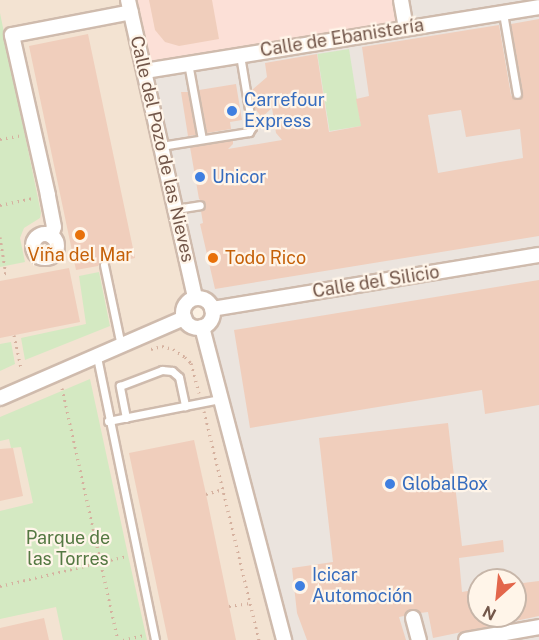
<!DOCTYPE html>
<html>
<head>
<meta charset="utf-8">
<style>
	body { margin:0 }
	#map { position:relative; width:539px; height:640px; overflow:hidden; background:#fcf1e3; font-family:"Public Sans",sans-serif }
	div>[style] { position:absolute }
	.residential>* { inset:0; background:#f3e3d2 }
	.commercial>* { inset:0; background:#fce0d7 }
	.industrial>* { inset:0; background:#ebe4de }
	.green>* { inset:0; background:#d4e9c2; transform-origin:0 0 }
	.building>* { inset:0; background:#f0cebc }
	.path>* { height:3px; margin-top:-1.5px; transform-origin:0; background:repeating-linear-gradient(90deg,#d5b19f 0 1.5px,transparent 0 6px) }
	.roads { filter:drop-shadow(2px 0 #cfbbad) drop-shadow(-2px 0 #cfbbad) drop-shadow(0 2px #cfbbad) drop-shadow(0 -2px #cfbbad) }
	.service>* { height:7px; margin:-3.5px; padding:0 3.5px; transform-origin:3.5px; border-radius:3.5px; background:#fff }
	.minor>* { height:14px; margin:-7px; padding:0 7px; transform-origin:7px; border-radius:7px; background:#fff }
	.minor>.ring { margin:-7px; padding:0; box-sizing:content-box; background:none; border:14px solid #fff; border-radius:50% }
	.dots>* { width:16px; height:16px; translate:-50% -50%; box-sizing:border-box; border:3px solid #fff5e9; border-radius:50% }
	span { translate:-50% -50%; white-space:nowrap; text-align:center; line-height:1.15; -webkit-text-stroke:4.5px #fff5e9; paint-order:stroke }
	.street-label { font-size:18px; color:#73574a }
	.shop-label { font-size:18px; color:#366cbe }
	.left { translate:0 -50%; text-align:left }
	.food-label { font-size:18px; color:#c56008 }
	.park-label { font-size:18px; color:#547842 }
	.north { position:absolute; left:467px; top:568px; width:60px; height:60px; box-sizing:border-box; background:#fff5e9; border:2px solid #c7b6a9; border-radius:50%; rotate:207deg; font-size:16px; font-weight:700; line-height:24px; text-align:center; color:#73574a }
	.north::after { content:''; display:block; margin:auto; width:21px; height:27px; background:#e3664b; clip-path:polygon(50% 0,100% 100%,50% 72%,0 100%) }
</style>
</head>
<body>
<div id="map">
	<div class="residential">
		<div style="clip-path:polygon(0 0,128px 0,195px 298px,188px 302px,183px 310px,184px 318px,194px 327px,202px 327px,284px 640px,0 640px)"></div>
	</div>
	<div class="commercial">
		<div style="clip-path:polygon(128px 0,401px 0,406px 27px,145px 71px)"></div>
	</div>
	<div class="industrial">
		<div style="clip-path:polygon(evenodd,401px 0,539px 0,539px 640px,284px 640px,202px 327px,209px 323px,212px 309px,203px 299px,195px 298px,145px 71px,406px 28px,401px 0,479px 580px,515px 580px,515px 616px,479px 616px,479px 580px)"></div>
	</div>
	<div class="green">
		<div style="clip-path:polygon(0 13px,41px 213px,40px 218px,24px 228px,20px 238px,25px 262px,0 267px)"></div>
		<div style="left:349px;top:49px;width:78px;height:32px;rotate:81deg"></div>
		<div style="clip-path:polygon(99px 272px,110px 326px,25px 360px,21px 338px,86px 324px,79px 276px)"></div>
		<div style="clip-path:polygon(11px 342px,15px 364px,0 371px,0 344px)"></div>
		<div style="clip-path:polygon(90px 379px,128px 555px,147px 640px,63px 640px,56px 607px,0 619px,0 511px,33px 503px,21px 447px,11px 448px,9px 439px,0 441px,0 417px)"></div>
	</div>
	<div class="building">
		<div style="clip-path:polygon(149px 0,212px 0,219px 39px,179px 46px,165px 42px,155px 30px)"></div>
		<div style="clip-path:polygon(evenodd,539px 19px,539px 236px,215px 289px,200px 224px,203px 223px,201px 211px,205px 204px,199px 199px,190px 147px,233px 140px,233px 144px,228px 149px,282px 140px,276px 133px,272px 108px,262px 117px,255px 109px,252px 90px,267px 77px,265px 63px,317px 54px,329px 132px,361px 126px,356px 99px,369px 96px,362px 47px,499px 25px,511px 95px,515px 99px,520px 99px,523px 93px,511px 24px,539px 19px,461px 110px,466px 137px,520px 129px,523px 158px,438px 173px,428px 115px,461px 110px)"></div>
		<div style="clip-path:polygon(88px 34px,135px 258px,109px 264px,103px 259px,98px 266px,76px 270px,29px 46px)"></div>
		<div style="clip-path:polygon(236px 84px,242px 120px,230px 122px,231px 129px,207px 133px,199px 90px)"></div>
		<div style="clip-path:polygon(181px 92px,188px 92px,196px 135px,188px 136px)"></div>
		<div style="clip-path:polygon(69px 268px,80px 322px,0 338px,0 281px)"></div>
		<div style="clip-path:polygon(539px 280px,539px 405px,485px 414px,482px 390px,250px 428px,234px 330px)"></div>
		<div style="clip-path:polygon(448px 423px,462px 546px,503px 540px,504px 552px,459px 558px,462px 592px,479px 589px,479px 616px,515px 616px,515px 584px,539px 581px,539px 616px,433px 638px,428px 612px,420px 613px,411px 609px,404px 616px,399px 617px,406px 640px,307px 640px,297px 613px,292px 568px,333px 562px,319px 438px)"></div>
		<div style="clip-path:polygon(194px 440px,206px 494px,236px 640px,168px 640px,129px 453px)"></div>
		<div style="clip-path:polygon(13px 448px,23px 496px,0 501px,0 449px)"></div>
		<div style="clip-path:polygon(44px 618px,49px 640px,0 640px,0 628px)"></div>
	</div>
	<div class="path">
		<div style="left:0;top:139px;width:22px;rotate:-10deg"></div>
		<div style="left:0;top:205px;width:35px;rotate:-12deg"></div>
		<div style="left:0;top:237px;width:36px;rotate:81deg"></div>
		<div style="left:6px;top:273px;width:6px;rotate:171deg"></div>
		<div style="left:14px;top:335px;width:33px;rotate:78deg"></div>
		<div style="left:151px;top:349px;width:11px;rotate:-15deg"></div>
		<div style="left:162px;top:346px;width:11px;rotate:15deg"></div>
		<div style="left:173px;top:349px;width:14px;rotate:34deg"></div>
		<div style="left:185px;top:357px;width:8px;rotate:45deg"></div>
		<div style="left:191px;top:363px;width:31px;rotate:75deg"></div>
		<div style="left:62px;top:388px;width:258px;rotate:77.5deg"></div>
		<div style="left:204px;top:411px;width:236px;rotate:76.5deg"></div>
		<div style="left:206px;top:494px;width:18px;rotate:-16deg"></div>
		<div style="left:0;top:586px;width:130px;rotate:-13.3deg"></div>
		<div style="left:229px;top:606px;width:21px;rotate:-8deg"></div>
		<div style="left:123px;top:640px;width:23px;rotate:-13deg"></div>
	</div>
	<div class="roads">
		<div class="service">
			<div style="left:503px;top:13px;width:82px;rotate:80.2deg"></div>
			<div style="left:188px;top:63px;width:77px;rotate:79.6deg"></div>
			<div style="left:161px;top:146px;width:89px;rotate:-9deg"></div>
			<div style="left:249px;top:132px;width:6px;rotate:-59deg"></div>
			<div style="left:252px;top:127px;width:73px;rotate:-99.5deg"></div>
			<div style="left:176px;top:209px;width:24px;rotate:-9deg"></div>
			<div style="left:104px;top:265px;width:83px;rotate:78.1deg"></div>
			<div style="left:97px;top:357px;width:289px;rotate:78.4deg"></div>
			<div style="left:126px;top:418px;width:33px;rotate:-101deg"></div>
			<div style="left:120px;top:386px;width:45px;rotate:-20.9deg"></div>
			<div style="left:162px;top:370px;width:10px;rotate:6deg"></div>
			<div style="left:172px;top:371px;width:9px;rotate:41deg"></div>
			<div style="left:179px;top:377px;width:30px;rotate:78deg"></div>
			<div style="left:108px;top:421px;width:114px;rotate:-11.1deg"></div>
		</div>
		<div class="minor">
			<div style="left:128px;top:0;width:305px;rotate:77.3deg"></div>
			<div style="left:401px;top:0;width:28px;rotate:80deg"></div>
			<div style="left:145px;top:71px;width:399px;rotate:-9.2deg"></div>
			<div class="ring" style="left:33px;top:234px;width:10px;height:10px"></div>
			<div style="left:51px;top:236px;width:9px;rotate:-72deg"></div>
			<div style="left:54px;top:227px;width:33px;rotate:-101deg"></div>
			<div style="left:48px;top:195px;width:164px;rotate:-102.7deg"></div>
			<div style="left:12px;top:35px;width:121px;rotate:-10.9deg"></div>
			<div class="ring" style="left:183px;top:298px;width:16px;height:16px"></div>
			<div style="left:212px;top:309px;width:331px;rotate:-9.4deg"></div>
			<div style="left:202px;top:327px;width:324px;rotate:75.3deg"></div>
			<div style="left:0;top:398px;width:201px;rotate:-23.5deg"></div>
			<div style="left:413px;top:618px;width:23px;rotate:75deg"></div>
			<div style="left:466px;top:640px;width:74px;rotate:-10.1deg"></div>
		</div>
	</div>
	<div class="dots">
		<div style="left:232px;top:111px;background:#3f7fe0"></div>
		<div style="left:200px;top:177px;background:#3f7fe0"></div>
		<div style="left:80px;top:235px;background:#e8710a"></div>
		<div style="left:213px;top:258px;background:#e8710a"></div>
		<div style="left:390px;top:484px;background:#3f7fe0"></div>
		<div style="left:300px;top:586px;background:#3f7fe0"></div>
	</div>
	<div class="street-label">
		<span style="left:342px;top:38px;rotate:-9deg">Calle de Ebanistería</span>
		<span style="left:162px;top:149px;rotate:77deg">Calle del Pozo de las Nieves</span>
		<span style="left:376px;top:282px;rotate:-9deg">Calle del Silicio</span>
	</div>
	<div class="shop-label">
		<span class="left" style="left:244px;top:111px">Carrefour<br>Express</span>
		<span class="left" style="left:212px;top:177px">Unicor</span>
		<span class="left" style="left:402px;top:484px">GlobalBox</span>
		<span class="left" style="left:312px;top:586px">Icicar<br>Automoción</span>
	</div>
	<div class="food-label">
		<span style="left:80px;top:255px">Viña del Mar</span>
		<span class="left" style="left:225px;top:258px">Todo Rico</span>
	</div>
	<div class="park-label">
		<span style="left:68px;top:549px">Parque de<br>las Torres</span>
	</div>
	<div class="north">N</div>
</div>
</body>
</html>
